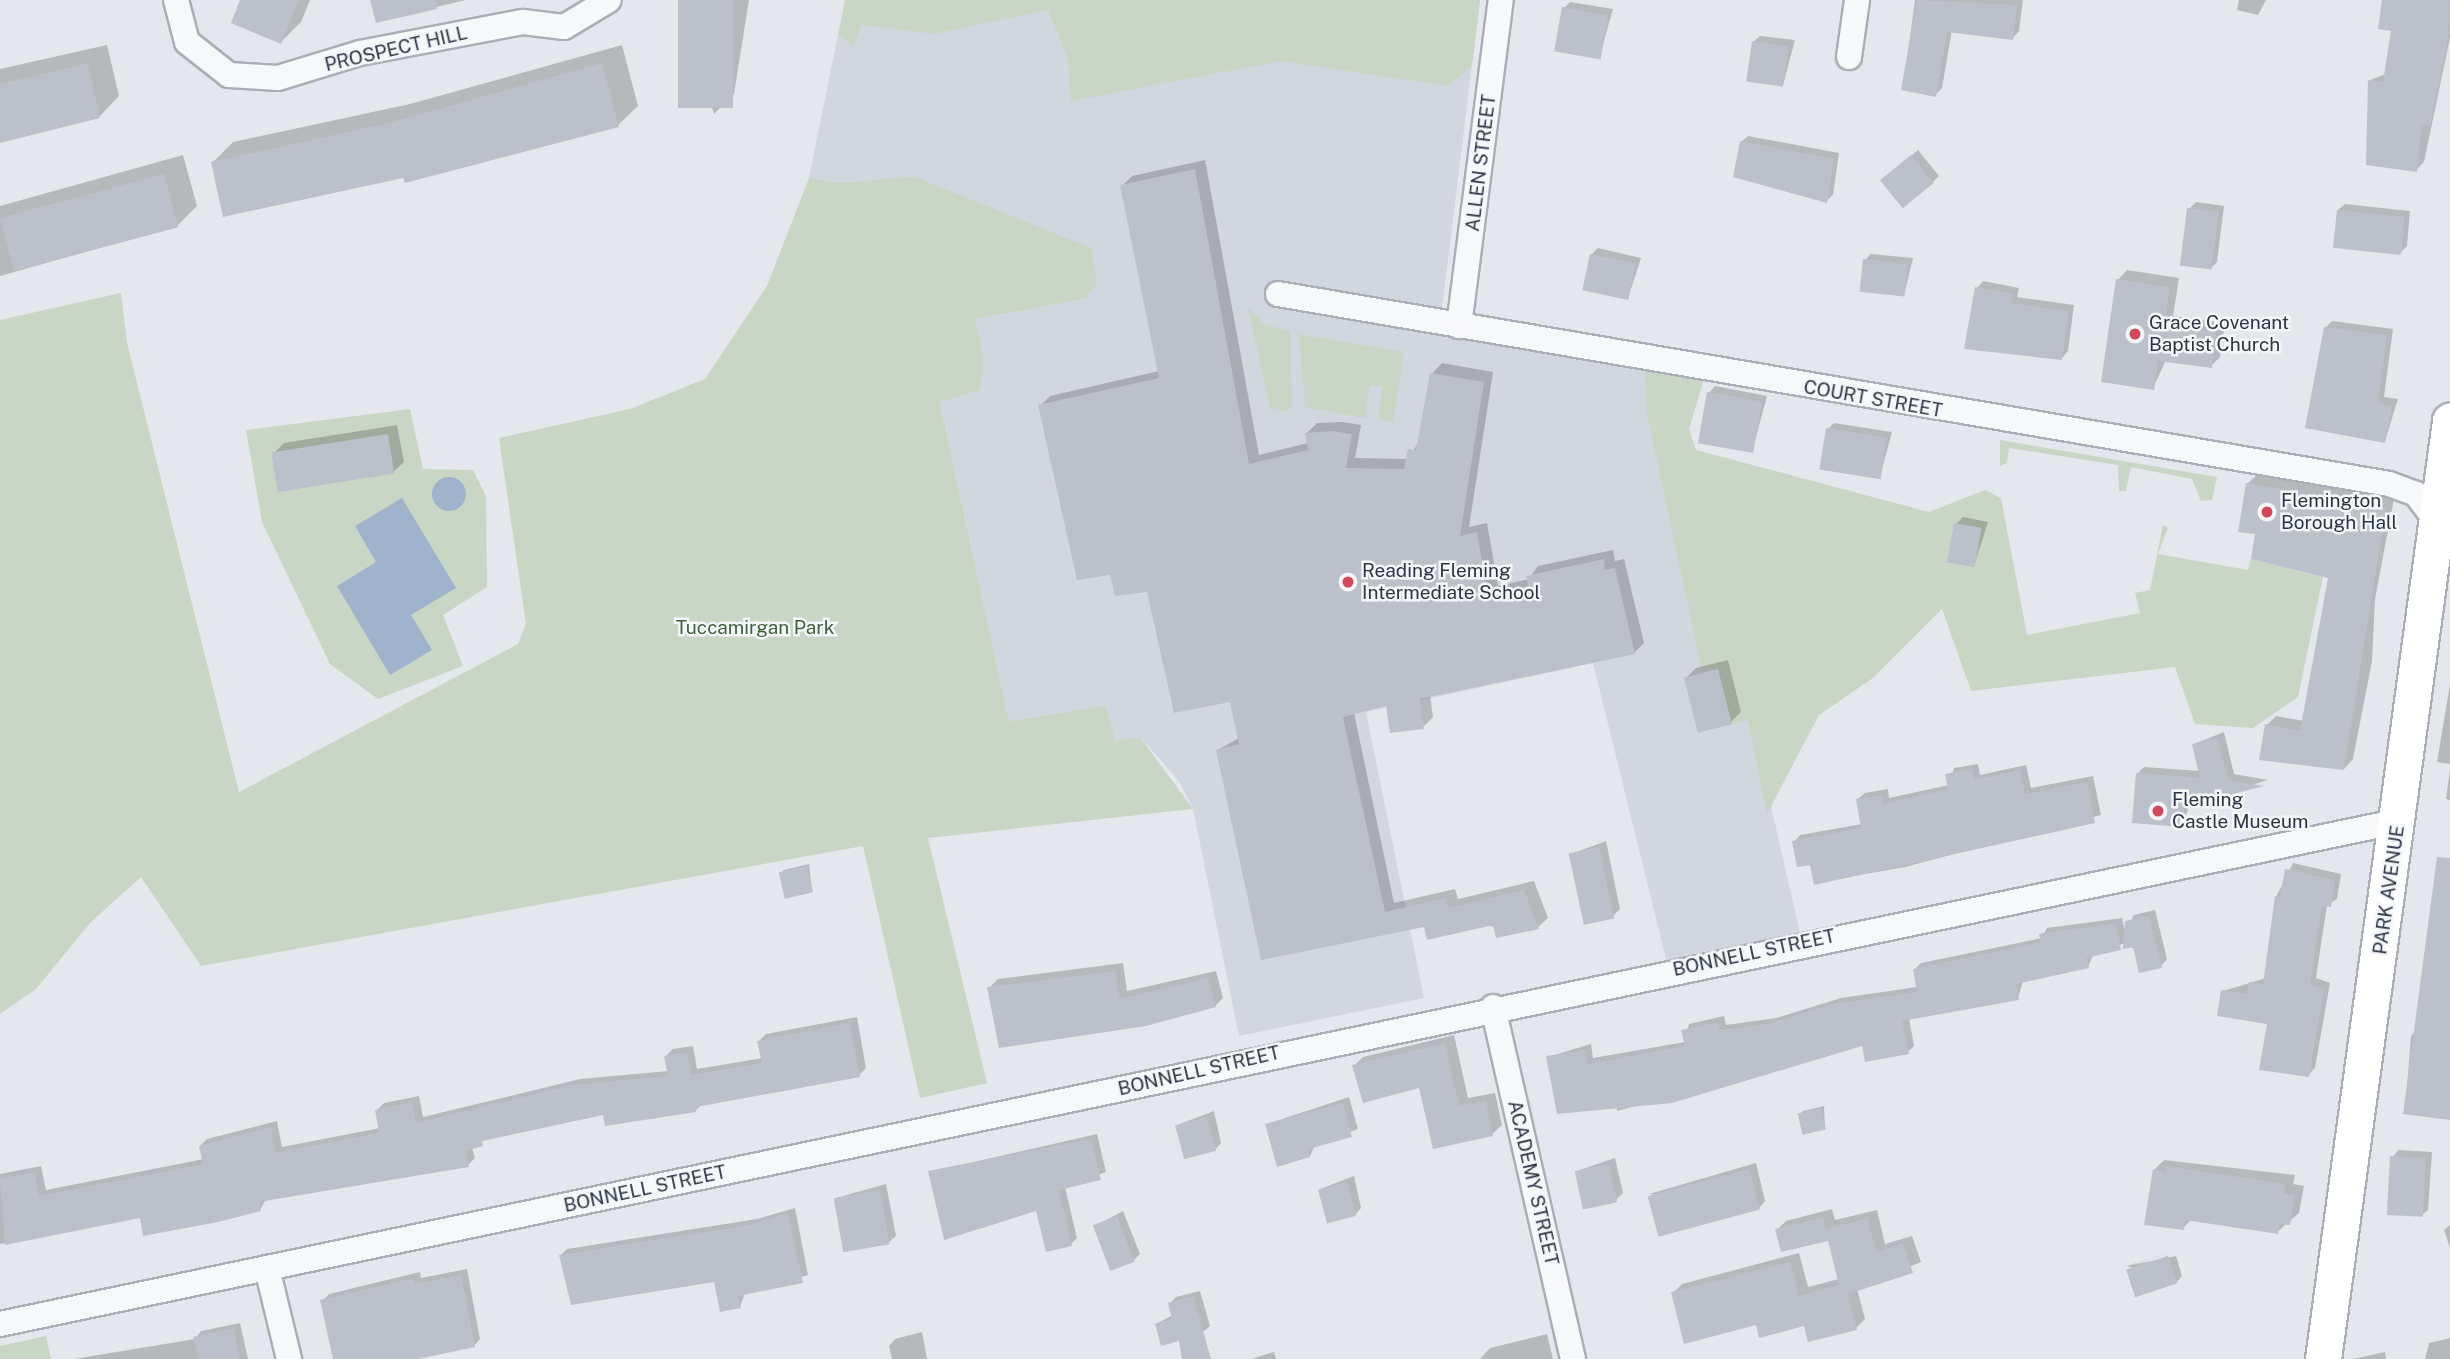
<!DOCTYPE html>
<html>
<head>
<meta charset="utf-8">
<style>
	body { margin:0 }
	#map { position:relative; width:2450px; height:1359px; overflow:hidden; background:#e4e7ec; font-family:"Public Sans",sans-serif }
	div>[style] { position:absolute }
	.built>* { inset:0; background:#d2d6de }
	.green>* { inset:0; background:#c9d6c5 }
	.water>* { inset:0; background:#9fb4cc }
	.round { border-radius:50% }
	.shadow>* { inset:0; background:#0003 }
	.building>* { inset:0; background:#bbc0ca; transform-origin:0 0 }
	.roads { filter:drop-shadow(2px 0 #a9aeb7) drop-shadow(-2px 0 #a9aeb7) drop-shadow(0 2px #a9aeb7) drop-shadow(0 -2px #a9aeb7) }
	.street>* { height:24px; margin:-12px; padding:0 12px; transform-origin:12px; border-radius:12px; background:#f7f8fa }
	.secondary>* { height:35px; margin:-17.5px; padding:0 17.5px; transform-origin:17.5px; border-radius:17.5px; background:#fff }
	.dots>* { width:19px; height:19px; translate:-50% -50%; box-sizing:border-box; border:4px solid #f4f6f9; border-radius:50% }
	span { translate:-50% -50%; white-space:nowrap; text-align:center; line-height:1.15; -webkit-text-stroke:5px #f4f6f9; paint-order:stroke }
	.street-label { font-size:19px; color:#2b3445 }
	.poi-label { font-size:19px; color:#2b3445 }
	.left { translate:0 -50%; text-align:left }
	.park-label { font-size:19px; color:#3f6138 }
</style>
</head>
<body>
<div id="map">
	<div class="built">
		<div style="clip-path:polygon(845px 0,1480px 0,1439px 332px,1670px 363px,1802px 942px,1669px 971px,1593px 663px,1366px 712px,1424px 998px,1239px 1036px,1193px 809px,1179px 781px,1140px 737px,1115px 742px,1067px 712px,1009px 721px,940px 401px,980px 390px,984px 361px,976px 319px,1085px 299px,913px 176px,840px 183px,809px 178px)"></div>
	</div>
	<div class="green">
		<div style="clip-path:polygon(845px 0,1480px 0,1472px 66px,1448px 86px,1281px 61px,1071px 101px,1068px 59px,1048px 10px,934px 34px,862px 25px,853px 46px,839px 34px)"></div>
		<div style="clip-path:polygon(913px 176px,1091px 248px,1097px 284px,1085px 299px,976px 319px,984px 361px,980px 390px,940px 402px,1009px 721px,1106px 706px,1115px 741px,1140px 737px,1193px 809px,928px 838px,987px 1083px,920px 1098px,863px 846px,201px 966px,141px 877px,91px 922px,36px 989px,0 1014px,0 320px,121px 293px,127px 343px,239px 792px,518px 644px,526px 624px,499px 438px,630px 409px,705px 379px,767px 286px,809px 178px,840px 183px)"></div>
		<div style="clip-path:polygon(1248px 307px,1263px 323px,1290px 332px,1292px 405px,1286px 412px,1270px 407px)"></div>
		<div style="clip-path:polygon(1299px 334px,1404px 352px,1393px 422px,1378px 419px,1382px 386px,1370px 386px,1365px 418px,1305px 407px)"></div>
		<div style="clip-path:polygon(1645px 362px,1707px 369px,1689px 429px,1696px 450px,1929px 512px,1985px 490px,2001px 498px,2027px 635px,2140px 613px,2135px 593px,2150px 590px,2163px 525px,2168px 528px,2158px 554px,2248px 570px,2251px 559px,2323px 577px,2298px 697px,2253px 728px,2195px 724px,2175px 667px,1971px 691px,1942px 609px,1873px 678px,1819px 715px,1767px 814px,1748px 721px,1732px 724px,1718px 670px,1701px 667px,1647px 413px)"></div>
		<div style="clip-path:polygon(410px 409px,423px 469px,473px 470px,486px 496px,487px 587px,443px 615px,463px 666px,378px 699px,330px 664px,262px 522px,246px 430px)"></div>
		<div style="clip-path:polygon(2000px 440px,2217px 477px,2212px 500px,2201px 501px,2192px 479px,2131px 467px,2126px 491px,2119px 491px,2118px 465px,2009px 448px,2007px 463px,2000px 466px)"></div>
		<div style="clip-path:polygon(46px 1336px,51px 1359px,0 1359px,0 1346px)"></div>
	</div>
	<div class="water">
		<div class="round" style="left:432px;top:477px;width:34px;height:34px"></div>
		<div style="clip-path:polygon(402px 498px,456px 588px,411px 615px,432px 650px,390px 675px,337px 586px,376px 562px,355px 526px)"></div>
	</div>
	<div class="shadow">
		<div style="clip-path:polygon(242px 0,310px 0,301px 22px,281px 42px)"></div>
		<div style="clip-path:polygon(372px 0,466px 0,377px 21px)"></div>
		<div style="clip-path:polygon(679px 0,749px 0,734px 94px,714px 114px)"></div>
		<div style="clip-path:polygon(1915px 0,2023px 0,2019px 31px,2013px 38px,1952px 30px,1942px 88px,1935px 95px,1903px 89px)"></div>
		<div style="clip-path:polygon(2239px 0,2266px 0,2258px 15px,2237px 10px)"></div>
		<div style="clip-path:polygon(2384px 0,2450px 0,2450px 38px,2424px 162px,2416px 170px,2370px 80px,2386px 74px,2393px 29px)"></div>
		<div style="clip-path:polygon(1570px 2px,1613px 9px,1599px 58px,1564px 8px)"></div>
		<div style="clip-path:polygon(1760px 36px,1795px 40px,1783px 85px,1753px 42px)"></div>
		<div style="clip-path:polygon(107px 45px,119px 96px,100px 116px,0 141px,0 69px)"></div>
		<div style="clip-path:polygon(622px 45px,638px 106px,618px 125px,405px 176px,213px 162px,233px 142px,410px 104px)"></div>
		<div style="clip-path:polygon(1748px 136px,1839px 153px,1833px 195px,1826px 201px,1741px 142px)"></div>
		<div style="clip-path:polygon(1918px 150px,1939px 176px,1933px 182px,1889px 175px)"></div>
		<div style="clip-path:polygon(183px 155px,197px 206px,177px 226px,0 276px,0 206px)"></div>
		<div style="clip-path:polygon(1205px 160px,1259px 455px,1308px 443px,1307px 433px,1317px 423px,1343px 422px,1361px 425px,1355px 458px,1408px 459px,1420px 440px,1432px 374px,1442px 363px,1493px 372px,1469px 527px,1487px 523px,1498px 586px,1529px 579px,1538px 566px,1613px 550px,1615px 561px,1624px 559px,1644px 643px,1634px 653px,1430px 695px,1433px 717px,1423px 727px,1388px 704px,1354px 713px,1394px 903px,1455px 889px,1458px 899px,1534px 881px,1548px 918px,1538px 927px,1425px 925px,1262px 958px,1218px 750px,1239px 738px,1231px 700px,1149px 590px,1112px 573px,1040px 406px,1050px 396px,1159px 371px,1122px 186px,1132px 176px)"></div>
		<div style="clip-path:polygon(2196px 202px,2224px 206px,2217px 262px,2211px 268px,2189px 209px)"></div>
		<div style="clip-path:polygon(2345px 204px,2410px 211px,2407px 246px,2400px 253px,2338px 210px)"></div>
		<div style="clip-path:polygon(1598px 248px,1641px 258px,1628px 298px,1591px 255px)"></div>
		<div style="clip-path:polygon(1871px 254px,1913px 258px,1904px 295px,1865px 260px)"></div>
		<div style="clip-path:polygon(2127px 270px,2179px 278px,2173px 316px,2225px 323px,2220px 357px,2211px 366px,2166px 360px,2153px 388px,2118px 280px)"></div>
		<div style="clip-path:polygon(1983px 281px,2019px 288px,2017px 297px,2074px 305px,2068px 351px,2062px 358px,1977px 288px)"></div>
		<div style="clip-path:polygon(2332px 321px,2393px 329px,2384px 397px,2398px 399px,2385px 441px,2325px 328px)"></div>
		<div style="clip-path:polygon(1715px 386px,1767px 396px,1752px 452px,1709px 393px)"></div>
		<div style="clip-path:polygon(1834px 423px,1892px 432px,1880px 477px,1828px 429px)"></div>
		<div style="clip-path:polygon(397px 425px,404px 462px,393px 472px,274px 453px,284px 443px)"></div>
		<div style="clip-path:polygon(2257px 475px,2394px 499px,2375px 599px,2372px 661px,2353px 759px,2344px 769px,2267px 725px,2276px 716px,2304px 721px,2330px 577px,2247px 484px)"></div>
		<div style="clip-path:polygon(1963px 517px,1988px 522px,1974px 566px,1956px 524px)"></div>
		<div style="clip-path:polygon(1728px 660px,1741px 712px,1731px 722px,1686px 678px,1696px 668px)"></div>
		<div style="clip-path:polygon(2450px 684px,2450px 764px,2437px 762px)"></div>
		<div style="clip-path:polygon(2224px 732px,2234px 774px,2268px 780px,2190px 804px,2182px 826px,2137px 774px,2144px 767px,2200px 771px,2194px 744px)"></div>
		<div style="clip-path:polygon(1978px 764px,1980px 775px,2026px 765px,2031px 788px,2093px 776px,2101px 815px,1905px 867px,1815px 883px,1811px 863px,1794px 842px,1800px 835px,1862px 824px,1858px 799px,1865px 793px,1888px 789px,1889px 798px,1949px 785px,1954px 768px)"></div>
		<div style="clip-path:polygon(2450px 769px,2450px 800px,2446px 799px)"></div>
		<div style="clip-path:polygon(1606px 841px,1620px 909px,1613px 916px,1571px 854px)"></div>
		<div style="clip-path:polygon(2293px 863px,2341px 874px,2337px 899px,2327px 905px,2316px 978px,2330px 983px,2315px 1068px,2308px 1075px,2269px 1022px,2223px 991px,2266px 978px,2276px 897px)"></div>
		<div style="clip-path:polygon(809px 864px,812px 890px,781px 873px,784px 870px)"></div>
		<div style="clip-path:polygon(2450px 877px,2450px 1118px,2405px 1113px,2411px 1036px,2419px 1028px)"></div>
		<div style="clip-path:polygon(2155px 910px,2167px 959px,2161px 966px,2125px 943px,2093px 955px,2088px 967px,2023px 981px,2018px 998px,1909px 1018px,1914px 1046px,1908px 1052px,1863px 1044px,1617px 1111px,1616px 1103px,1548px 1057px,1591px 1044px,1593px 1058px,1685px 1042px,1689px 1024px,1724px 1016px,1726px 1025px,1776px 1018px,1841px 998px,1917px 987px,1914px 970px,1921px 963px,2042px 938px,2047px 928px,2122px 918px,2125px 932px,2134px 915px)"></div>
		<div style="clip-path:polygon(1123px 963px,1127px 991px,1216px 971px,1223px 998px,1215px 1006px,1146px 1024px,989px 988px,998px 979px)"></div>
		<div style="clip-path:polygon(857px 1017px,866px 1068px,859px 1075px,702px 1104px,696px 1110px,604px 1113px,489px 1138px,472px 1147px,475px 1158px,468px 1165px,266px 1199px,260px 1210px,141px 1216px,0 1244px,0 1174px,41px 1166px,46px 1190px,204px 1159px,200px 1146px,207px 1139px,277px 1121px,282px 1147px,380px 1128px,377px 1110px,384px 1103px,419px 1096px,423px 1117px,580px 1079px,668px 1071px,666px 1056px,673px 1049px,693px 1046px,697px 1069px,763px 1058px,759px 1041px,766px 1034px)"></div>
		<div style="clip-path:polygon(1454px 1035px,1468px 1098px,1495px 1093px,1502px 1125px,1492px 1134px,1420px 1086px,1354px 1066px,1363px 1057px)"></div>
		<div style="clip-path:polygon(1349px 1097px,1358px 1129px,1315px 1145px,1310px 1156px,1267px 1124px)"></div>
		<div style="clip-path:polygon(1824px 1106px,1825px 1128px,1800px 1114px,1803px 1111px)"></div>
		<div style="clip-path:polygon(1214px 1111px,1221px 1143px,1215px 1150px,1177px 1125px)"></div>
		<div style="clip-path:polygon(1097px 1134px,1106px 1172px,1065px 1187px,1077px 1238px,1071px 1244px,1037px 1209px,930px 1172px)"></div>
		<div style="clip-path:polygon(2399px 1150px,2432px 1152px,2428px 1210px,2421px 1216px,2392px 1157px)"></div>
		<div style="clip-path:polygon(1615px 1158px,1623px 1193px,1616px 1200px,1577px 1171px)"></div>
		<div style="clip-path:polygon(2164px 1160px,2295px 1175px,2293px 1184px,2304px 1186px,2299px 1213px,2277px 1232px,2192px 1219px,2183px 1228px,2154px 1170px)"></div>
		<div style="clip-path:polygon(1756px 1163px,1765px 1201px,1759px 1208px,1649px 1194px)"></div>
		<div style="clip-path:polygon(1354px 1176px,1361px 1208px,1355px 1215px,1320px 1189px)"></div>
		<div style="clip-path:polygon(886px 1184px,896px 1236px,889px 1242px,836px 1198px)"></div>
		<div style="clip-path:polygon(795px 1208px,808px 1275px,745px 1293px,740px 1307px,716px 1280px,561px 1255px,567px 1249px,757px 1219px)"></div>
		<div style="clip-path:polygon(1832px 1209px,1835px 1220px,1877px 1210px,1885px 1244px,1912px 1236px,1921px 1262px,1857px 1289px,1865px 1319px,1856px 1328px,1757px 1323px,1673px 1293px,1682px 1284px,1799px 1253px,1808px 1287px,1839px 1279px,1829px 1239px,1777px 1230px,1786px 1221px)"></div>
		<div style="clip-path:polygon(1123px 1211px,1140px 1254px,1134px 1260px,1095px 1226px)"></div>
		<div style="clip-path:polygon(2450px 1225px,2450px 1248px,2444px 1230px)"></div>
		<div style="clip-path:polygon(2175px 1251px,2132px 1265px,2176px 1256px,2182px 1276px,2176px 1283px,2127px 1266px)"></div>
		<div style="clip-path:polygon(467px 1269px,480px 1339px,474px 1346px,409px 1359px,335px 1359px,322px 1301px,329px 1294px,420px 1272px,421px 1278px)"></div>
		<div style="clip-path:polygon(1200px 1291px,1210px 1326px,1203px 1332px,1156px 1324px,1173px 1315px,1170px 1304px,1176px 1297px)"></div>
		<div style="clip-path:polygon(240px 1323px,248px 1359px,74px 1359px,195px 1339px,201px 1331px)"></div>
		<div style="clip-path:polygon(922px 1332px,927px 1359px,892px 1359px,889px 1346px,895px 1339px)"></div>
		<div style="clip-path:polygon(1547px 1334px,1553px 1359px,1480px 1359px,1490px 1348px)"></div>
		<div style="clip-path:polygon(2450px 1338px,2450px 1359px,2425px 1359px,2429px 1343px)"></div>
		<div style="clip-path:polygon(1274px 1352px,1276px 1359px,1251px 1359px)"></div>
		<div style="clip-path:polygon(2385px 1352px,2386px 1359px,2353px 1359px)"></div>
	</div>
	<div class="building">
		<div style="clip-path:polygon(240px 0,299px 0,281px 44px,231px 23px)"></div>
		<div style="clip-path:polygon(370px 0,436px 0,437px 9px,376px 23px)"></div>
		<div style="left:678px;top:0;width:55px;height:108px"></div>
		<div style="clip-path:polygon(1917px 0,2017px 5px,2013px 40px,1947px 32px,1936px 97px,1901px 90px)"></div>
		<div style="clip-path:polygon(2382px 0,2450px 0,2448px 38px,2430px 126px,2422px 125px,2417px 172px,2366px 165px,2368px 80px,2383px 82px,2391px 31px,2378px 29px)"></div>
		<div style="left:1562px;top:7px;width:47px;height:45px;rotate:10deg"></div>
		<div style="left:1752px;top:41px;width:37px;height:41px;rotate:8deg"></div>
		<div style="clip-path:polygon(88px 63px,100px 118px,0 143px,0 84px)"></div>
		<div style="clip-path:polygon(602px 63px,619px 127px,405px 183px,403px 178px,223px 217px,211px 162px,389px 123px)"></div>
		<div style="clip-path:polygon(1740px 141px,1834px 159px,1827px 203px,1733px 177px)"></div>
		<div style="left:1911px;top:155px;width:36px;height:40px;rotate:51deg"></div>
		<div style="clip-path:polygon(1195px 169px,1249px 464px,1308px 450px,1305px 433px,1332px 431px,1352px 434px,1346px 468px,1404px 469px,1408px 449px,1416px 450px,1430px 373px,1484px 382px,1460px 536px,1477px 532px,1488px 595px,1528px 586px,1526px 576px,1604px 559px,1605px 570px,1615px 568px,1635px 654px,1420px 699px,1424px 729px,1390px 733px,1386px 706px,1343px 717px,1385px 912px,1445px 898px,1448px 908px,1524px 890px,1539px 929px,1496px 938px,1493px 925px,1427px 940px,1424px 927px,1261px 960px,1216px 750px,1239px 744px,1230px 702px,1174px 713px,1147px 592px,1115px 596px,1110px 575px,1077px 580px,1038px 405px,1159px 378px,1120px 185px)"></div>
		<div style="left:164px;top:174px;width:55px;height:170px;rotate:75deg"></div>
		<div style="left:2187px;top:208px;width:32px;height:58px;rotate:7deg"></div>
		<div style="left:2337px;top:210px;width:68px;height:38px;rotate:6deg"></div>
		<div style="left:1590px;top:254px;width:47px;height:37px;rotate:12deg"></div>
		<div style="left:1863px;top:259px;width:45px;height:33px;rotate:6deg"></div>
		<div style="clip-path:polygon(2116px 279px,2170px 287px,2164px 325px,2216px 332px,2212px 368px,2158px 361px,2154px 390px,2101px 382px)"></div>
		<div style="clip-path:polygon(1975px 287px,2013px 294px,2011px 303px,2069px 311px,2062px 360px,1964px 349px)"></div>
		<div style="clip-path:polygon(2324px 327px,2387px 335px,2378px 403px,2392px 406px,2385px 443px,2305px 428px)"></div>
		<div style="left:1707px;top:392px;width:56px;height:52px;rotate:10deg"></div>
		<div style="left:1826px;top:428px;width:62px;height:42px;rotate:9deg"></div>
		<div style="left:388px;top:434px;width:40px;height:118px;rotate:81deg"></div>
		<div style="clip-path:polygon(2246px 483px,2386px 508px,2344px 770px,2259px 760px,2265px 724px,2300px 731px,2328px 578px,2251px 559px,2255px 534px,2238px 532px)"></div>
		<div style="left:1954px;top:523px;width:28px;height:40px;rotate:10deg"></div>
		<div style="left:1718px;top:669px;width:57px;height:35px;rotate:76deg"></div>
		<div style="clip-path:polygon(2217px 738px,2228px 780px,2264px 786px,2184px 807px,2183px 827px,2132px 823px,2136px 773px,2200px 778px,2192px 744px)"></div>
		<div style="clip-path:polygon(1972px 769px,1974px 780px,2020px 770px,2025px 794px,2087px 782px,2095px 823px,1814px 885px,1810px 865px,1797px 867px,1792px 841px,1861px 828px,1856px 799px,1882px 795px,1883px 804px,1948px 789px,1945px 774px)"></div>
		<div style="left:1599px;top:847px;width:73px;height:31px;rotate:78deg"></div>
		<div style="clip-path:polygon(2437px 857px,2450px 858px,2450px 1120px,2403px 1114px)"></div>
		<div style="left:807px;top:866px;width:27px;height:29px;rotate:77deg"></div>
		<div style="clip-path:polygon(2285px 869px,2335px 880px,2331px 907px,2322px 906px,2310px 984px,2324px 990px,2309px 1077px,2259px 1070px,2267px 1024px,2217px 1016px,2221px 990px,2247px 994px,2249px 982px,2263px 984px,2275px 896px,2280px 897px)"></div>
		<div style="clip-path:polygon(2149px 916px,2162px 968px,2139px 973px,2133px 947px,2123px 949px,2125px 921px)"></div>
		<div style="clip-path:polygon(2116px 923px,2121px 950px,2086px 958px,2089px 968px,2016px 984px,2019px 1000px,1902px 1021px,1909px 1054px,1865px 1062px,1862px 1046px,1672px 1103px,1557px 1114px,1546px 1056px,1585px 1050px,1587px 1064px,1685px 1046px,1681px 1030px,1718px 1022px,1720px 1030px,1768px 1024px,1833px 1004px,1917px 992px,1913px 969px,2041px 942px,2039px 934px)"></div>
		<div style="clip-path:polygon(1115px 971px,1120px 999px,1208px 978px,1216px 1007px,1146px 1026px,999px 1048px,987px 987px)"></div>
		<div style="clip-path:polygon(850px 1023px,860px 1077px,696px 1107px,696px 1112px,605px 1126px,603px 1115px,482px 1141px,483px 1146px,465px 1151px,469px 1167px,259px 1202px,261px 1211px,218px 1222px,143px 1236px,140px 1218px,5px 1245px,0 1179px,35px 1172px,39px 1196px,203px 1164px,199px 1146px,271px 1127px,275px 1153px,379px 1133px,375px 1110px,412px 1102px,416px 1123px,572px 1085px,668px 1076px,664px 1056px,687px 1052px,691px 1075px,762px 1063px,757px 1041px)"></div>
		<div style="clip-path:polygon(1445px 1043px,1459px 1106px,1486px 1101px,1493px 1136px,1433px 1149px,1419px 1088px,1363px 1103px,1352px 1065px)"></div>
		<div style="clip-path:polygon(1343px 1103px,1352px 1137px,1308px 1149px,1310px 1157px,1277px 1167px,1265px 1124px)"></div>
		<div style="left:1821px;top:1108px;width:22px;height:24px;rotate:77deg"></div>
		<div style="left:1207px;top:1117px;width:35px;height:33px;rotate:75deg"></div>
		<div style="clip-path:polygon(1091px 1139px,1101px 1180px,1059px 1190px,1072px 1246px,1046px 1252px,1036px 1211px,944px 1240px,928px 1171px)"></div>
		<div style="left:2390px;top:1156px;width:36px;height:59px;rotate:3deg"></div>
		<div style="left:1609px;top:1164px;width:39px;height:35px;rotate:78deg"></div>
		<div style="clip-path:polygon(2167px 1166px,2285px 1184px,2284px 1194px,2295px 1195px,2290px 1225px,2279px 1224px,2278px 1234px,2185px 1220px,2184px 1230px,2144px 1225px,2153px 1169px,2166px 1172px)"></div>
		<div style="left:1749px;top:1169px;width:42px;height:105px;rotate:75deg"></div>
		<div style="left:1347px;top:1182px;width:35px;height:30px;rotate:75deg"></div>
		<div style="left:880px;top:1190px;width:55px;height:47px;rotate:80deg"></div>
		<div style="clip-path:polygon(788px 1213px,803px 1283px,738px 1296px,741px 1308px,720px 1312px,714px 1282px,571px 1305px,559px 1255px,749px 1225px)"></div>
		<div style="left:1117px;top:1216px;width:49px;height:26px;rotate:69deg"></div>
		<div style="clip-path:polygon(1823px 1217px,1826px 1229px,1868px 1218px,1876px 1252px,1903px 1244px,1913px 1273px,1848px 1294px,1857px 1330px,1808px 1342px,1804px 1326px,1759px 1338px,1756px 1325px,1684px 1344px,1671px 1292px,1790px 1262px,1799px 1296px,1839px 1285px,1828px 1241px,1781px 1252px,1775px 1229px)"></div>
		<div style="left:2168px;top:1256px;width:29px;height:44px;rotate:72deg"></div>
		<div style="clip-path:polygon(461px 1275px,475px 1347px,418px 1359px,333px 1359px,320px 1300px,414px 1278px,415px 1284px)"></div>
		<div style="clip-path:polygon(1193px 1296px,1211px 1359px,1182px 1359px,1179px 1341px,1161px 1346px,1155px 1324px,1172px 1319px,1168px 1303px)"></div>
		<div style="clip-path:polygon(234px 1328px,240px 1359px,198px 1359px,193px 1337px)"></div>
	</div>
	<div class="roads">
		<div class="street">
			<div style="left:176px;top:0;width:43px;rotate:75.3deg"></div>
			<div style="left:187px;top:42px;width:53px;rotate:38.2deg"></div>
			<div style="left:229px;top:75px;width:49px;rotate:3.5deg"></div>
			<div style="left:278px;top:78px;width:86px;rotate:-17deg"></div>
			<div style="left:360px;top:53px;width:166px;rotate:-10.8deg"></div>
			<div style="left:523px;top:22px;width:41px;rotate:7deg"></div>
			<div style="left:564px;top:27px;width:52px;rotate:-31deg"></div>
			<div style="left:1849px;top:57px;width:58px;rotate:-82deg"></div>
			<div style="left:1278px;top:294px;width:1127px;rotate:9.7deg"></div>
			<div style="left:2389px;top:484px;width:29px;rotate:20deg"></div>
			<div style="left:2416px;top:494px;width:40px;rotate:53deg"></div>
			<div style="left:1459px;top:326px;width:329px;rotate:-82.7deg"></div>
			<div style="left:1493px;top:1007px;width:361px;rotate:77.2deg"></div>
			<div style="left:267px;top:1268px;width:94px;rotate:76.4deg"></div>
			<div style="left:0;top:1324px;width:2451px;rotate:-11.84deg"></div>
		</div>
		<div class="secondary">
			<div style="left:2323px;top:1359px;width:947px;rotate:-82.29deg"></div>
		</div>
	</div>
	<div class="dots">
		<div style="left:2135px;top:334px;background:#d1495b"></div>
		<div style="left:2267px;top:512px;background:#d1495b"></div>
		<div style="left:1348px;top:582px;background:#d1495b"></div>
		<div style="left:2158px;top:811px;background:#d1495b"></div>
	</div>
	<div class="street-label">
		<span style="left:396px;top:49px;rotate:-13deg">PROSPECT HILL</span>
		<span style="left:1481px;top:163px;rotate:-83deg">ALLEN STREET</span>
		<span style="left:1873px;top:399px;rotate:10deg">COURT STREET</span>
		<span style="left:2389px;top:890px;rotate:-82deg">PARK AVENUE</span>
		<span style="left:1754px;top:953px;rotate:-12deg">BONNELL STREET</span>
		<span style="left:1199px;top:1071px;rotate:-13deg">BONNELL STREET</span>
		<span style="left:1533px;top:1183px;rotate:77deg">ACADEMY STREET</span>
		<span style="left:645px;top:1189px;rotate:-12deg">BONNELL STREET</span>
	</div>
	<div class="poi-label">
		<span class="left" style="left:2149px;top:334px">Grace Covenant<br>Baptist Church</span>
		<span class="left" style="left:2281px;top:512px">Flemington<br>Borough Hall</span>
		<span class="left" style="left:1362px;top:582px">Reading Fleming<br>Intermediate School</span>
		<span class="left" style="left:2172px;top:811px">Fleming<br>Castle Museum</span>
	</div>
	<div class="park-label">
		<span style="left:755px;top:628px">Tuccamirgan Park</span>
	</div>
</div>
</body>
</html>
